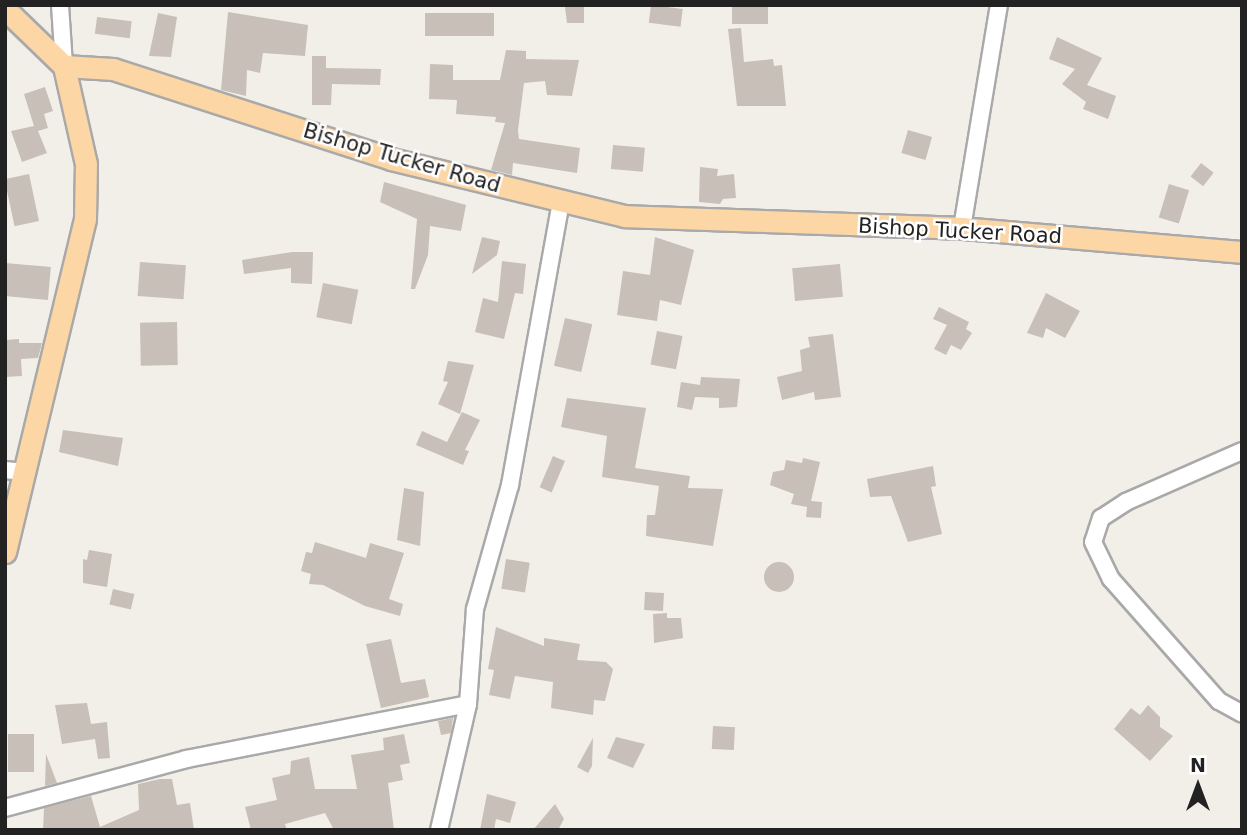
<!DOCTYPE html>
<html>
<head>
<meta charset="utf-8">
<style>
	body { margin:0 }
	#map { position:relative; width:1247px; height:835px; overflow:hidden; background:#f2efe9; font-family:"DejaVu Sans",sans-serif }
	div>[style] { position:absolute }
	.building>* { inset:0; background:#c7bfb8; transform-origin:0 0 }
	.round { border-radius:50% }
	.roads { filter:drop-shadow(2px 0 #a9a9a9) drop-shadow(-2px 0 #a9a9a9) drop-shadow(0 2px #a9a9a9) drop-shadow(0 -2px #a9a9a9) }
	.minor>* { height:16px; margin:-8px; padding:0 8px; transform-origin:8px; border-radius:8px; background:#fff }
	.major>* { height:21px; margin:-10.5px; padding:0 10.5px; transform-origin:10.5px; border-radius:10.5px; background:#fcd6a4 }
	span { translate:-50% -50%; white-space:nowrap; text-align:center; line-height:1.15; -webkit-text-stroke:5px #fff; paint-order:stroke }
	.street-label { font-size:21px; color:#222 }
	.frame { position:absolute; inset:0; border:7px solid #222; pointer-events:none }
	.north { position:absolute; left:1163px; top:751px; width:70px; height:70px; -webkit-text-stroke:5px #fff; paint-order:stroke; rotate:0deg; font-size:19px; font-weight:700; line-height:28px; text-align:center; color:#222 }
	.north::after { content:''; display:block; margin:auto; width:24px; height:32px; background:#222; clip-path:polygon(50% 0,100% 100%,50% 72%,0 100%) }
</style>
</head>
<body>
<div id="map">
	<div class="building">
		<div style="left:651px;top:5px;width:32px;height:18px;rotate:7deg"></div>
		<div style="left:732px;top:5px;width:36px;height:19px"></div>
		<div style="clip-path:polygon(584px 6px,584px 23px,567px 23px,565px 7px)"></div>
		<div style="clip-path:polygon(228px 12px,308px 25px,305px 56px,263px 53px,260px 73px,247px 70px,246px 96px,221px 90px)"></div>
		<div style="clip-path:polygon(158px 13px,177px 17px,171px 57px,149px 56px)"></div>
		<div style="left:425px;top:13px;width:69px;height:23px"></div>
		<div style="left:97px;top:17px;width:35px;height:17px;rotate:7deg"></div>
		<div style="clip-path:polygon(741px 28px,744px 62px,773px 59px,774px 66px,782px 65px,786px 106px,737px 106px,728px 29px)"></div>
		<div style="clip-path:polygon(1057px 37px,1102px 58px,1087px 85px,1116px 96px,1108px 119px,1083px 109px,1086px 102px,1062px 84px,1075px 69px,1049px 59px)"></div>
		<div style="clip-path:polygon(506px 50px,526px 51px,526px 59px,579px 60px,572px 96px,547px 95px,545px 81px,524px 83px,518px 130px,519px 139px,580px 148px,577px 173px,513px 163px,512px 175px,491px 170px,505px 123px,495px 122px,496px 117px,456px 114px,457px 100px,429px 99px,430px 64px,453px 65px,453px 80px,500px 80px)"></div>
		<div style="clip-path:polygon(312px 56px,326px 56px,326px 68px,381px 69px,380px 85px,332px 84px,331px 105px,312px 105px)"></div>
		<div style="clip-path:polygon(45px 87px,53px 111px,44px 114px,48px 128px,38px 131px,47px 153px,22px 162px,11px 131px,34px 126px,24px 94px)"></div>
		<div style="left:908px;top:130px;width:25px;height:24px;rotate:16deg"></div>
		<div style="left:613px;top:145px;width:32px;height:24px;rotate:5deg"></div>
		<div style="left:1201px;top:163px;width:16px;height:17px;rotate:38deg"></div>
		<div style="clip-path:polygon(700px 167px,718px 169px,717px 176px,734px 174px,736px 198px,723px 199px,720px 204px,699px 202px)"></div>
		<div style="left:29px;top:174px;width:48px;height:25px;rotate:78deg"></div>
		<div style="clip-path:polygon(384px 182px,466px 205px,461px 231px,430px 226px,428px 255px,415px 289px,411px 289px,417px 219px,380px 202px)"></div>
		<div style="left:1169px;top:184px;width:21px;height:35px;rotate:17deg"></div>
		<div style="clip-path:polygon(482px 237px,500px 241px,497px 255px,472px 274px)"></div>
		<div style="clip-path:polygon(655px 237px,694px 250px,681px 305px,660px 300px,657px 321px,617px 315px,623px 271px,650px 275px)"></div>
		<div style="clip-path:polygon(292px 252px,313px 252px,312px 284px,291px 283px,291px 268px,244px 274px,242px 260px)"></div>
		<div style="clip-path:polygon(502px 261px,526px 264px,523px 294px,515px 293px,504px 339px,475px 332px,483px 298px,498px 302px)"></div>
		<div style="left:140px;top:262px;width:46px;height:34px;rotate:4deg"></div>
		<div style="left:5px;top:263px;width:46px;height:33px;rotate:5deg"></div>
		<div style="left:840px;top:264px;width:33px;height:48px;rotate:85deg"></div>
		<div style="left:323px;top:283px;width:36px;height:35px;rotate:11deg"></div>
		<div style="clip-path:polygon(1046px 293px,1080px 311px,1065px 338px,1046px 328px,1043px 338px,1027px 333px)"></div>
		<div style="clip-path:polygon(939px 307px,969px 322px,966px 329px,972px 333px,961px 350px,951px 345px,946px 355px,934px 349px,947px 325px,933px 319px)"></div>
		<div style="left:565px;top:318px;width:28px;height:49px;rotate:13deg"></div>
		<div style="left:177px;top:322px;width:43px;height:37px;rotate:89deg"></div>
		<div style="left:657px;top:331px;width:26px;height:34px;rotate:11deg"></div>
		<div style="clip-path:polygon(833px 334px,841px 397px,815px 400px,814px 392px,782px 400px,777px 377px,802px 371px,800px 350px,810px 347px,808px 337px)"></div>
		<div style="clip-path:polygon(19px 339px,19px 343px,42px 343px,38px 358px,21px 359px,22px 376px,5px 377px,5px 340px)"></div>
		<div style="clip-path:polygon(448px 361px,474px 365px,460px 414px,438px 404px,448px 382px,443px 381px)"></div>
		<div style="clip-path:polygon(701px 377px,740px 379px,737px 407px,719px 408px,719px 398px,695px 397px,692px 410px,677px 407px,681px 382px,700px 385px)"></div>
		<div style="clip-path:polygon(567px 398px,646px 408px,635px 468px,690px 476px,688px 488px,723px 489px,713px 546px,646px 536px,647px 515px,655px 515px,659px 486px,602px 477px,607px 436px,561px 427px)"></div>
		<div style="clip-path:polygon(462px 412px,480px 420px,465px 450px,469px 451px,463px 465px,416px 445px,422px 431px,447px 442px)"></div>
		<div style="clip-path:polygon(63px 430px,123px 438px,118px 466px,59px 452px)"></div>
		<div style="left:553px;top:456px;width:13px;height:34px;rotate:23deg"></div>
		<div style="clip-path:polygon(803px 458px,820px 462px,811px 501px,822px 502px,821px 518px,806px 517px,807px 507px,791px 504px,794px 494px,770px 485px,773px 472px,784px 470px,786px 460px,802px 463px)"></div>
		<div style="clip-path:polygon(933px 466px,936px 486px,931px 487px,942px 534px,908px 542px,891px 496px,870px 497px,867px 479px)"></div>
		<div style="clip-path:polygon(404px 488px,424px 492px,420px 546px,397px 540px)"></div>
		<div style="clip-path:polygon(315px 542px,366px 558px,370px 543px,404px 553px,389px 599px,403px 604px,400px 616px,365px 606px,323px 585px,309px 584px,311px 574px,301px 571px,306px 552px,312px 553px)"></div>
		<div style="clip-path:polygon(89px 550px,112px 554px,107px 587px,83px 583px,83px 559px,87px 560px)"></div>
		<div style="left:506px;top:559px;width:24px;height:30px;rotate:9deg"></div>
		<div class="round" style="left:764px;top:562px;width:30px;height:30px"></div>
		<div style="left:113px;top:589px;width:22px;height:16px;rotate:13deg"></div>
		<div style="left:645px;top:592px;width:19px;height:18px;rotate:3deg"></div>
		<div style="clip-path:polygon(667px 613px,667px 618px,681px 618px,683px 638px,654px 643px,653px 614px)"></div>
		<div style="clip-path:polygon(496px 627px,544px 646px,544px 638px,580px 644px,577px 660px,606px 662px,613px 669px,605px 701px,594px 700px,593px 715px,551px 708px,553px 682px,515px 676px,510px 699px,489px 695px,494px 670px,488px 669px)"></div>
		<div style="clip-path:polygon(391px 639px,401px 683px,425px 679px,429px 697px,381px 708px,366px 644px)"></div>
		<div style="clip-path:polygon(87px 703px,91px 724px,107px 722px,110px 758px,98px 759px,95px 739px,62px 744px,55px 705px)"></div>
		<div style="clip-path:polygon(1148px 705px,1160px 717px,1160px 727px,1173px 736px,1150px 761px,1114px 729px,1131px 708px,1140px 715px)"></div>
		<div style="clip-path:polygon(453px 718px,451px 733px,441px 735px,438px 721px)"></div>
		<div style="left:713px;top:726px;width:22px;height:23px;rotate:3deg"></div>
		<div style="left:8px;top:734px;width:26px;height:38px"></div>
		<div style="clip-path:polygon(404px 734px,410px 763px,400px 765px,403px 780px,388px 783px,394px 830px,334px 830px,325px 813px,285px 824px,287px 830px,251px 830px,245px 807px,277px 800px,272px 778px,290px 774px,291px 761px,309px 757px,315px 789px,357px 789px,351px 755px,384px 750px,383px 738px)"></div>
		<div style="clip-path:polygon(616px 737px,645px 744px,633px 768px,607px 758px)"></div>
		<div style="clip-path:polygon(593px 738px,592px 766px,588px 773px,577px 767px)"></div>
		<div style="clip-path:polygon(46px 754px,57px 783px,45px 786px)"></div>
		<div style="clip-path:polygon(160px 779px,172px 779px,177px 805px,190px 803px,194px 830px,43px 830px,44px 808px,91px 796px,100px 827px,139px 810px,138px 784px)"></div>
		<div style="clip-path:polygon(487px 794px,516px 802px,510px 823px,496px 819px,494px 830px,480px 830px)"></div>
		<div style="clip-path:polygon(555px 804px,564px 819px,558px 830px,533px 830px)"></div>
	</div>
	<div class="roads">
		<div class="minor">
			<div style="left:60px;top:5px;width:61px;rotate:86.2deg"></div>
			<div style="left:962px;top:228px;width:226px;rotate:-80.6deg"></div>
			<div style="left:1242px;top:451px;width:127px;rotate:156.3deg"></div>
			<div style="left:1126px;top:502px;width:30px;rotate:147deg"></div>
			<div style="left:1101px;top:518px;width:25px;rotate:108deg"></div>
			<div style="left:1093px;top:542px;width:41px;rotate:64.1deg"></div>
			<div style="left:1111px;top:579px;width:163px;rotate:48.5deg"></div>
			<div style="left:1219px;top:701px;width:26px;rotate:29deg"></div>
			<div style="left:5px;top:470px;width:19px;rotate:6deg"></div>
			<div style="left:5px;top:808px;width:188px;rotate:-15.1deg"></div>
			<div style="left:186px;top:759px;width:287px;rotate:-11deg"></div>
			<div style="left:439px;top:830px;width:129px;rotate:-77deg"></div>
			<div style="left:468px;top:704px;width:95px;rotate:-85.8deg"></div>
			<div style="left:475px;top:609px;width:129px;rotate:-74.2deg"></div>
			<div style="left:510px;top:485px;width:288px;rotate:-79.8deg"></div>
		</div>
		<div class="major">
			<div style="left:5px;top:9px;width:82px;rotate:44deg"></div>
			<div style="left:64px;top:66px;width:49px;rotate:3.5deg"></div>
			<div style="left:113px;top:69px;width:292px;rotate:17.9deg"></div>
			<div style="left:391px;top:159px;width:240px;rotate:13.7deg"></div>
			<div style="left:624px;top:216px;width:338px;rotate:2deg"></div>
			<div style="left:962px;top:228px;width:281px;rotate:4.9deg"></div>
			<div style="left:5px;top:552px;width:342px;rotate:-76.5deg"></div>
			<div style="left:85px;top:219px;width:55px;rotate:-89deg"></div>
			<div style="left:86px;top:164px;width:100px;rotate:-102.7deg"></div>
		</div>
	</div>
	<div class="street-label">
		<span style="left:402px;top:158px;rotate:16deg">Bishop Tucker Road</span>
		<span style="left:960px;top:231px;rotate:3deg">Bishop Tucker Road</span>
	</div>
	<div class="frame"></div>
	<div class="north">N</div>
</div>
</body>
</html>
